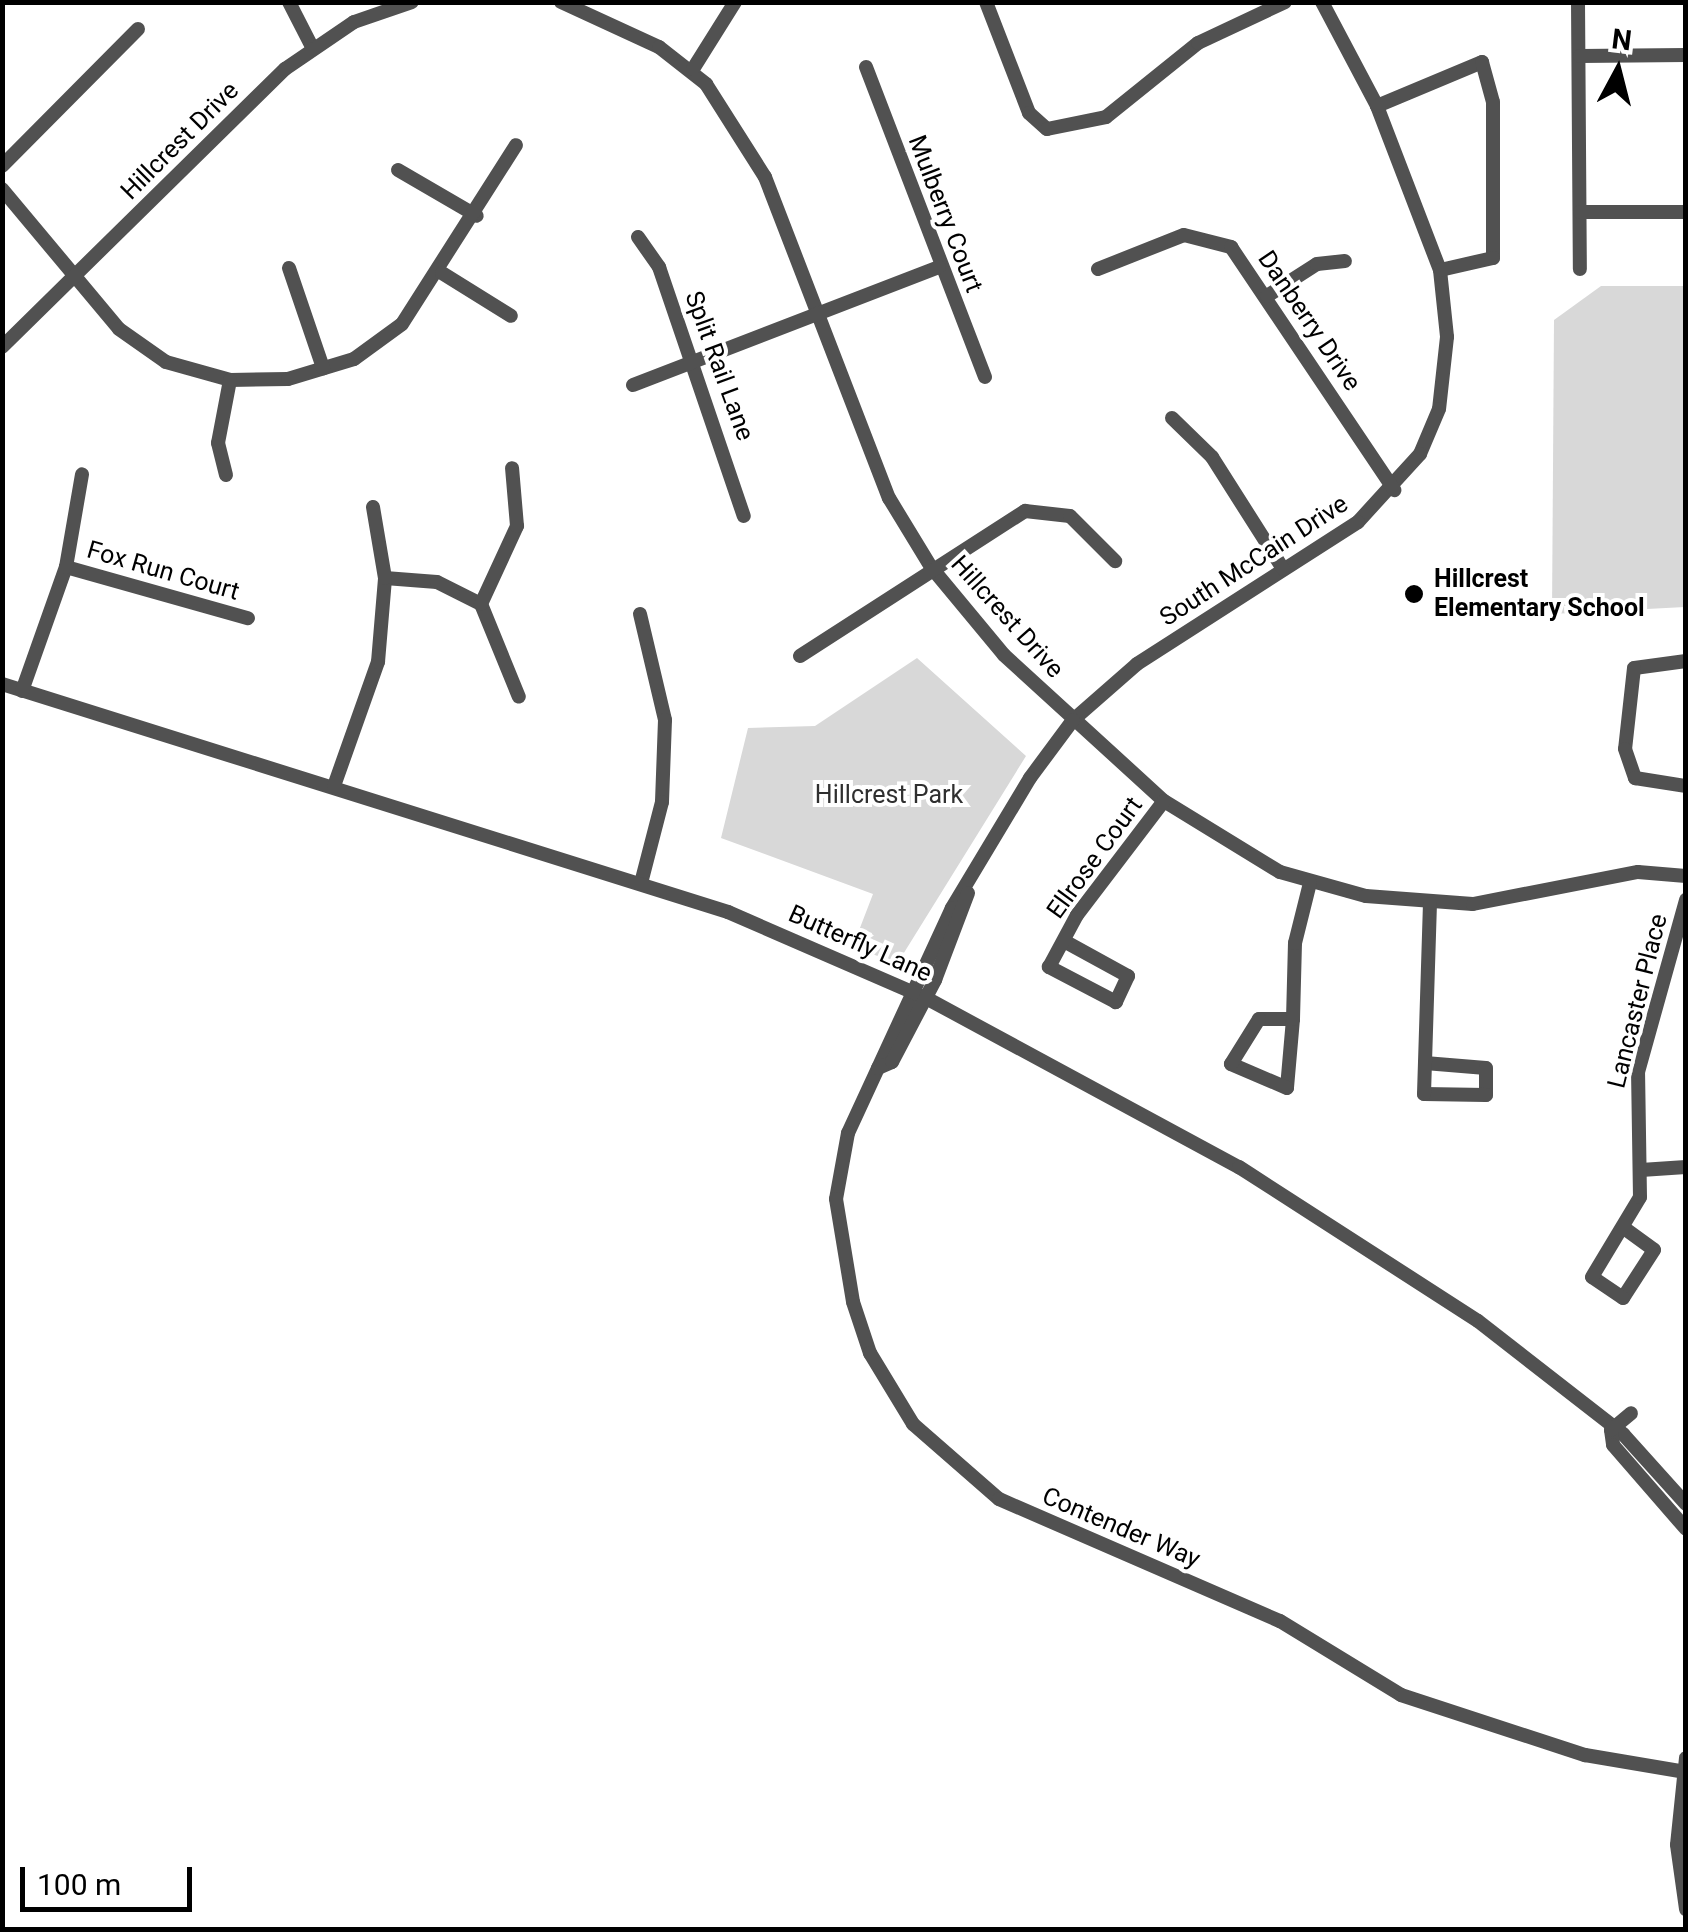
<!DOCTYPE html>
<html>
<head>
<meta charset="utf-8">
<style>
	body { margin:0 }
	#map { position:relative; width:1688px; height:1932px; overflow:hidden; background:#fff; font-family:Roboto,sans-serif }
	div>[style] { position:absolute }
	.green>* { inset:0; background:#d8d8d8 }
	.minor>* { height:14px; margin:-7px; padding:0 7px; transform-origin:7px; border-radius:7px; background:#515151 }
	.dots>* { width:28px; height:28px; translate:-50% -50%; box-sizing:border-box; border:5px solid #fff; border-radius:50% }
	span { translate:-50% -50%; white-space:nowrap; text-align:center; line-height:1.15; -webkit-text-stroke:8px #fff; paint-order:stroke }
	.street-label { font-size:25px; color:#000 }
	.poi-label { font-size:25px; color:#000; font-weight:700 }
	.left { translate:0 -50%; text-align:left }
	.park-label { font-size:25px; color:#2f2f2f }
	.frame { position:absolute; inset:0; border:5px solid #000; pointer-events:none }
	.north { position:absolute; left:1568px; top:20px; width:100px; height:100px; -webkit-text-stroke:8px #fff; paint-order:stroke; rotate:7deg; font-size:28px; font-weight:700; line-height:40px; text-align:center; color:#000 }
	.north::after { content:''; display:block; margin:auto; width:35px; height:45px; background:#000; clip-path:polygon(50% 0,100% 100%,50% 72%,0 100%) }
	.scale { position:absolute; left:20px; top:1867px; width:172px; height:45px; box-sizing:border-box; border:5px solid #000; border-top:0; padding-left:12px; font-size:30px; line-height:35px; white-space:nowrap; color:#000; -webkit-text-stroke:8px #fff; paint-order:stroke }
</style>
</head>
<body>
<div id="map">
	<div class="green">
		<div style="clip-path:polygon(1601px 286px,1685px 286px,1685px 607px,1552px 614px,1554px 320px)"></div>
		<div style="clip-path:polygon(917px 658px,1026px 756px,897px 964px,853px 946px,873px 894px,721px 838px,748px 728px,815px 726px)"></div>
	</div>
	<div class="minor">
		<div style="left:289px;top:2px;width:51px;rotate:62.9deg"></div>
		<div style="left:561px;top:2px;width:108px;rotate:24.7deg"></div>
		<div style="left:659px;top:47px;width:60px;rotate:38.2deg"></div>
		<div style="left:706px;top:84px;width:110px;rotate:57.6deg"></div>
		<div style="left:765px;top:177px;width:344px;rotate:68.9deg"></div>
		<div style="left:889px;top:498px;width:81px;rotate:58.7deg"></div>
		<div style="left:931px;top:567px;width:114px;rotate:50.3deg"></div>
		<div style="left:1004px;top:655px;width:217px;rotate:42.4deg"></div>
		<div style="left:1164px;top:801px;width:136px;rotate:31.5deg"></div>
		<div style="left:1280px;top:872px;width:89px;rotate:15.6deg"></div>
		<div style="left:1366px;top:896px;width:107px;rotate:4.3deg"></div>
		<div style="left:1473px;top:904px;width:168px;rotate:-11deg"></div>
		<div style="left:1638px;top:872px;width:48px;rotate:4.8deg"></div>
		<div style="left:986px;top:2px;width:119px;rotate:68.8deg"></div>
		<div style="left:1029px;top:113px;width:24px;rotate:42deg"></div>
		<div style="left:1047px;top:129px;width:60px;rotate:-11.5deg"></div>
		<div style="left:1106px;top:117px;width:118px;rotate:-38.8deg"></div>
		<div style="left:1198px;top:43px;width:96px;rotate:-25.2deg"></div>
		<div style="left:1322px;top:2px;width:118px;rotate:62.1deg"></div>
		<div style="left:1377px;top:106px;width:176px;rotate:69deg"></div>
		<div style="left:1440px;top:270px;width:67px;rotate:84deg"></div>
		<div style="left:1447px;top:337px;width:72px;rotate:96.3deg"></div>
		<div style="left:1439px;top:409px;width:49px;rotate:112.9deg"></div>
		<div style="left:1420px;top:454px;width:92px;rotate:132.4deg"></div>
		<div style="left:1358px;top:522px;width:263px;rotate:147.3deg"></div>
		<div style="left:1137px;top:664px;width:85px;rotate:138.8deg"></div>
		<div style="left:1073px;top:720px;width:72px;rotate:126.6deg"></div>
		<div style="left:1030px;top:778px;width:152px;rotate:121deg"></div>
		<div style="left:952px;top:908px;width:248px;rotate:114.8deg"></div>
		<div style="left:848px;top:1133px;width:67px;rotate:100.3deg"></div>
		<div style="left:836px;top:1199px;width:104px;rotate:80.6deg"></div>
		<div style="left:853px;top:1302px;width:54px;rotate:71.6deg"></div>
		<div style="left:870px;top:1353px;width:83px;rotate:58.8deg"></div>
		<div style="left:913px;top:1424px;width:114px;rotate:41.1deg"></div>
		<div style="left:999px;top:1499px;width:306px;rotate:23.5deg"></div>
		<div style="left:1280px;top:1621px;width:142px;rotate:31.4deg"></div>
		<div style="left:1401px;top:1695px;width:194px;rotate:18.1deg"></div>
		<div style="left:1585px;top:1755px;width:102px;rotate:9.6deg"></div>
		<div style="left:1578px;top:2px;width:267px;rotate:89.6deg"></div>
		<div style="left:1580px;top:56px;width:106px;rotate:-0.5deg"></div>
		<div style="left:866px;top:67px;width:332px;rotate:69deg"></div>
		<div style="left:693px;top:69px;width:79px;rotate:-57.9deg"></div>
		<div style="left:1377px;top:106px;width:114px;rotate:-22.7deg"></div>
		<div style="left:1482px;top:62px;width:41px;rotate:74.6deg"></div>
		<div style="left:1493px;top:102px;width:156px;rotate:90deg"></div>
		<div style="left:1493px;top:258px;width:54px;rotate:167.2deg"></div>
		<div style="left:2px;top:166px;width:193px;rotate:-45.2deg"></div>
		<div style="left:398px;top:170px;width:91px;rotate:30.2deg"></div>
		<div style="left:2px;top:189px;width:182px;rotate:50.1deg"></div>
		<div style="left:119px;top:329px;width:57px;rotate:35.1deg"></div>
		<div style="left:166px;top:362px;width:66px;rotate:15.7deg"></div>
		<div style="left:230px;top:380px;width:58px;rotate:-1deg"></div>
		<div style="left:288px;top:379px;width:69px;rotate:-16.9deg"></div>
		<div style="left:354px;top:359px;width:59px;rotate:-36.1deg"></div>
		<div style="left:402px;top:324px;width:212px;rotate:-57.5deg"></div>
		<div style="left:1580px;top:212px;width:106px"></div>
		<div style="left:638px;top:237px;width:37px;rotate:55deg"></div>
		<div style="left:659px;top:267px;width:263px;rotate:71.2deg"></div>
		<div style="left:289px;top:268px;width:106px;rotate:71.2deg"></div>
		<div style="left:1098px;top:269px;width:92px;rotate:-21.6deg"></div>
		<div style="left:1184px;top:235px;width:49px;rotate:14.3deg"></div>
		<div style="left:1231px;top:247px;width:293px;rotate:56.1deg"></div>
		<div style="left:442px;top:273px;width:81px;rotate:31.9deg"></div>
		<div style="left:1267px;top:296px;width:59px;rotate:-32.6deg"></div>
		<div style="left:1317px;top:264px;width:28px;rotate:-6deg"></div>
		<div style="left:2px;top:347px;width:397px;rotate:-44.5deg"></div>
		<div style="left:285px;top:69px;width:83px;rotate:-34.3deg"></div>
		<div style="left:354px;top:22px;width:61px;rotate:-19deg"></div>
		<div style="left:633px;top:385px;width:328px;rotate:-21.1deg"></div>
		<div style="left:1172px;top:418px;width:56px;rotate:44.3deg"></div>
		<div style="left:1212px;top:457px;width:133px;rotate:57.6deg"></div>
		<div style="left:226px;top:475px;width:33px;rotate:-104deg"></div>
		<div style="left:218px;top:443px;width:64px;rotate:-79.2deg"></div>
		<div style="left:66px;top:567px;width:189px;rotate:15.7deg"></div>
		<div style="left:385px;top:578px;width:52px;rotate:4.4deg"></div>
		<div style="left:437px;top:582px;width:49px;rotate:26.6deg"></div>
		<div style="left:481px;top:604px;width:100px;rotate:67.8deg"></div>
		<div style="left:481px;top:604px;width:86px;rotate:-65.2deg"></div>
		<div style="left:517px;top:526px;width:58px;rotate:-94.9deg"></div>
		<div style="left:640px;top:614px;width:109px;rotate:76.7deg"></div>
		<div style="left:665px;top:720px;width:82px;rotate:92.1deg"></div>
		<div style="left:662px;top:802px;width:84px;rotate:104.5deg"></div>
		<div style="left:800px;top:656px;width:268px;rotate:-32.8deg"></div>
		<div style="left:1025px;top:511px;width:45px;rotate:6.3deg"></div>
		<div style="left:1070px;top:516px;width:64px;rotate:45deg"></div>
		<div style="left:1686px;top:661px;width:52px;rotate:172.3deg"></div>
		<div style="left:1634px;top:668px;width:81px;rotate:96.3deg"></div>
		<div style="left:1625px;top:749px;width:31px;rotate:71deg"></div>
		<div style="left:1635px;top:778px;width:52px;rotate:8.9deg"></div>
		<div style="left:2px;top:684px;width:761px;rotate:17.43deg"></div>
		<div style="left:728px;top:912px;width:216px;rotate:23.5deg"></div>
		<div style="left:926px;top:998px;width:356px;rotate:28.4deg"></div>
		<div style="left:1239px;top:1167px;width:284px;rotate:32.8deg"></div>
		<div style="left:1478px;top:1321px;width:184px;rotate:37.9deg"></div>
		<div style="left:1623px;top:1434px;width:94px;rotate:48deg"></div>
		<div style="left:22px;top:691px;width:132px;rotate:-70.5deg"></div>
		<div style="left:66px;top:567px;width:94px;rotate:-80.2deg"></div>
		<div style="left:334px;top:786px;width:132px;rotate:-70.5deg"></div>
		<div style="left:378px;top:662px;width:84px;rotate:-85.2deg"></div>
		<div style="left:385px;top:578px;width:72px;rotate:-99.6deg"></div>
		<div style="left:1064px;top:941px;width:73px;rotate:28.7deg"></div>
		<div style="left:1128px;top:976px;width:29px;rotate:115deg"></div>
		<div style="left:1116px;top:1002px;width:76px;rotate:-152.4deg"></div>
		<div style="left:1049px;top:967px;width:59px;rotate:-61.7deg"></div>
		<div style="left:1077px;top:915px;width:143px;rotate:-52.7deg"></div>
		<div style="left:1259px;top:1019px;width:34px"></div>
		<div style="left:1293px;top:1019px;width:69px;rotate:95deg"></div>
		<div style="left:1287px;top:1088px;width:61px;rotate:-156.8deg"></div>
		<div style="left:1231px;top:1064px;width:53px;rotate:-58.1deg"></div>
		<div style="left:1293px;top:1019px;width:76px;rotate:-88.5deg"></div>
		<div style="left:1295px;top:943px;width:62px;rotate:-76deg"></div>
		<div style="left:1425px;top:1063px;width:61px;rotate:4.7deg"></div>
		<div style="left:1486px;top:1068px;width:27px;rotate:90deg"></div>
		<div style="left:1486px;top:1095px;width:62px;rotate:-179.1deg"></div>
		<div style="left:1424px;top:1094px;width:190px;rotate:-88.2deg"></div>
		<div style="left:878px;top:1068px;width:15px;rotate:-23deg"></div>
		<div style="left:892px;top:1062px;width:93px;rotate:-62.3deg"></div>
		<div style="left:935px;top:980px;width:93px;rotate:-69.2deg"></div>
		<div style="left:1641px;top:1170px;width:45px;rotate:-3.8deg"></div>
		<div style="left:1624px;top:1228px;width:37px;rotate:36deg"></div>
		<div style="left:1654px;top:1250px;width:57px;rotate:122.9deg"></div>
		<div style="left:1623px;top:1298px;width:37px;rotate:-146deg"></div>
		<div style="left:1592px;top:1277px;width:93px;rotate:-59deg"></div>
		<div style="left:1640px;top:1197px;width:125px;rotate:-90.9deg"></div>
		<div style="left:1638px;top:1072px;width:179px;rotate:-74.4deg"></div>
		<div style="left:1611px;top:1430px;width:15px;rotate:82deg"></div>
		<div style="left:1613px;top:1445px;width:111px;rotate:49deg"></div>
		<div style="left:1611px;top:1430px;width:26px;rotate:-40deg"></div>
		<div style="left:1686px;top:1758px;width:87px;rotate:95.9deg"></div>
		<div style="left:1677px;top:1845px;width:65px;rotate:82deg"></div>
	</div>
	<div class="dots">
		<div style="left:1414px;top:594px;background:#000"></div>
	</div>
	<div class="street-label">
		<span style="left:180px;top:141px;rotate:-45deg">Hillcrest Drive</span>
		<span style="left:945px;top:214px;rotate:69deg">Mulberry Court</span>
		<span style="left:1309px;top:321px;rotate:56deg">Danberry Drive</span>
		<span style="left:719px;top:366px;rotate:70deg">Split Rail Lane</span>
		<span style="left:1254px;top:561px;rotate:-33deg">South McCain Drive</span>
		<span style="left:163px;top:571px;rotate:16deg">Fox Run Court</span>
		<span style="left:1007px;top:617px;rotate:48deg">Hillcrest Drive</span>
		<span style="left:1095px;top:858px;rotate:-54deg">Ellrose Court</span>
		<span style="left:860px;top:944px;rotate:24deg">Butterfly Lane</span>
		<span style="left:1638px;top:1001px;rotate:-76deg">Lancaster Place</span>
		<span style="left:1121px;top:1528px;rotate:23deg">Contender Way</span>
	</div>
	<div class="poi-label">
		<span class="left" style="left:1434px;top:594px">Hillcrest<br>Elementary School</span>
	</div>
	<div class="park-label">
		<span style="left:889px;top:795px">Hillcrest Park</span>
	</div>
	<div class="frame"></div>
	<div class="north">N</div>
	<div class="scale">100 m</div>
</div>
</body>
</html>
